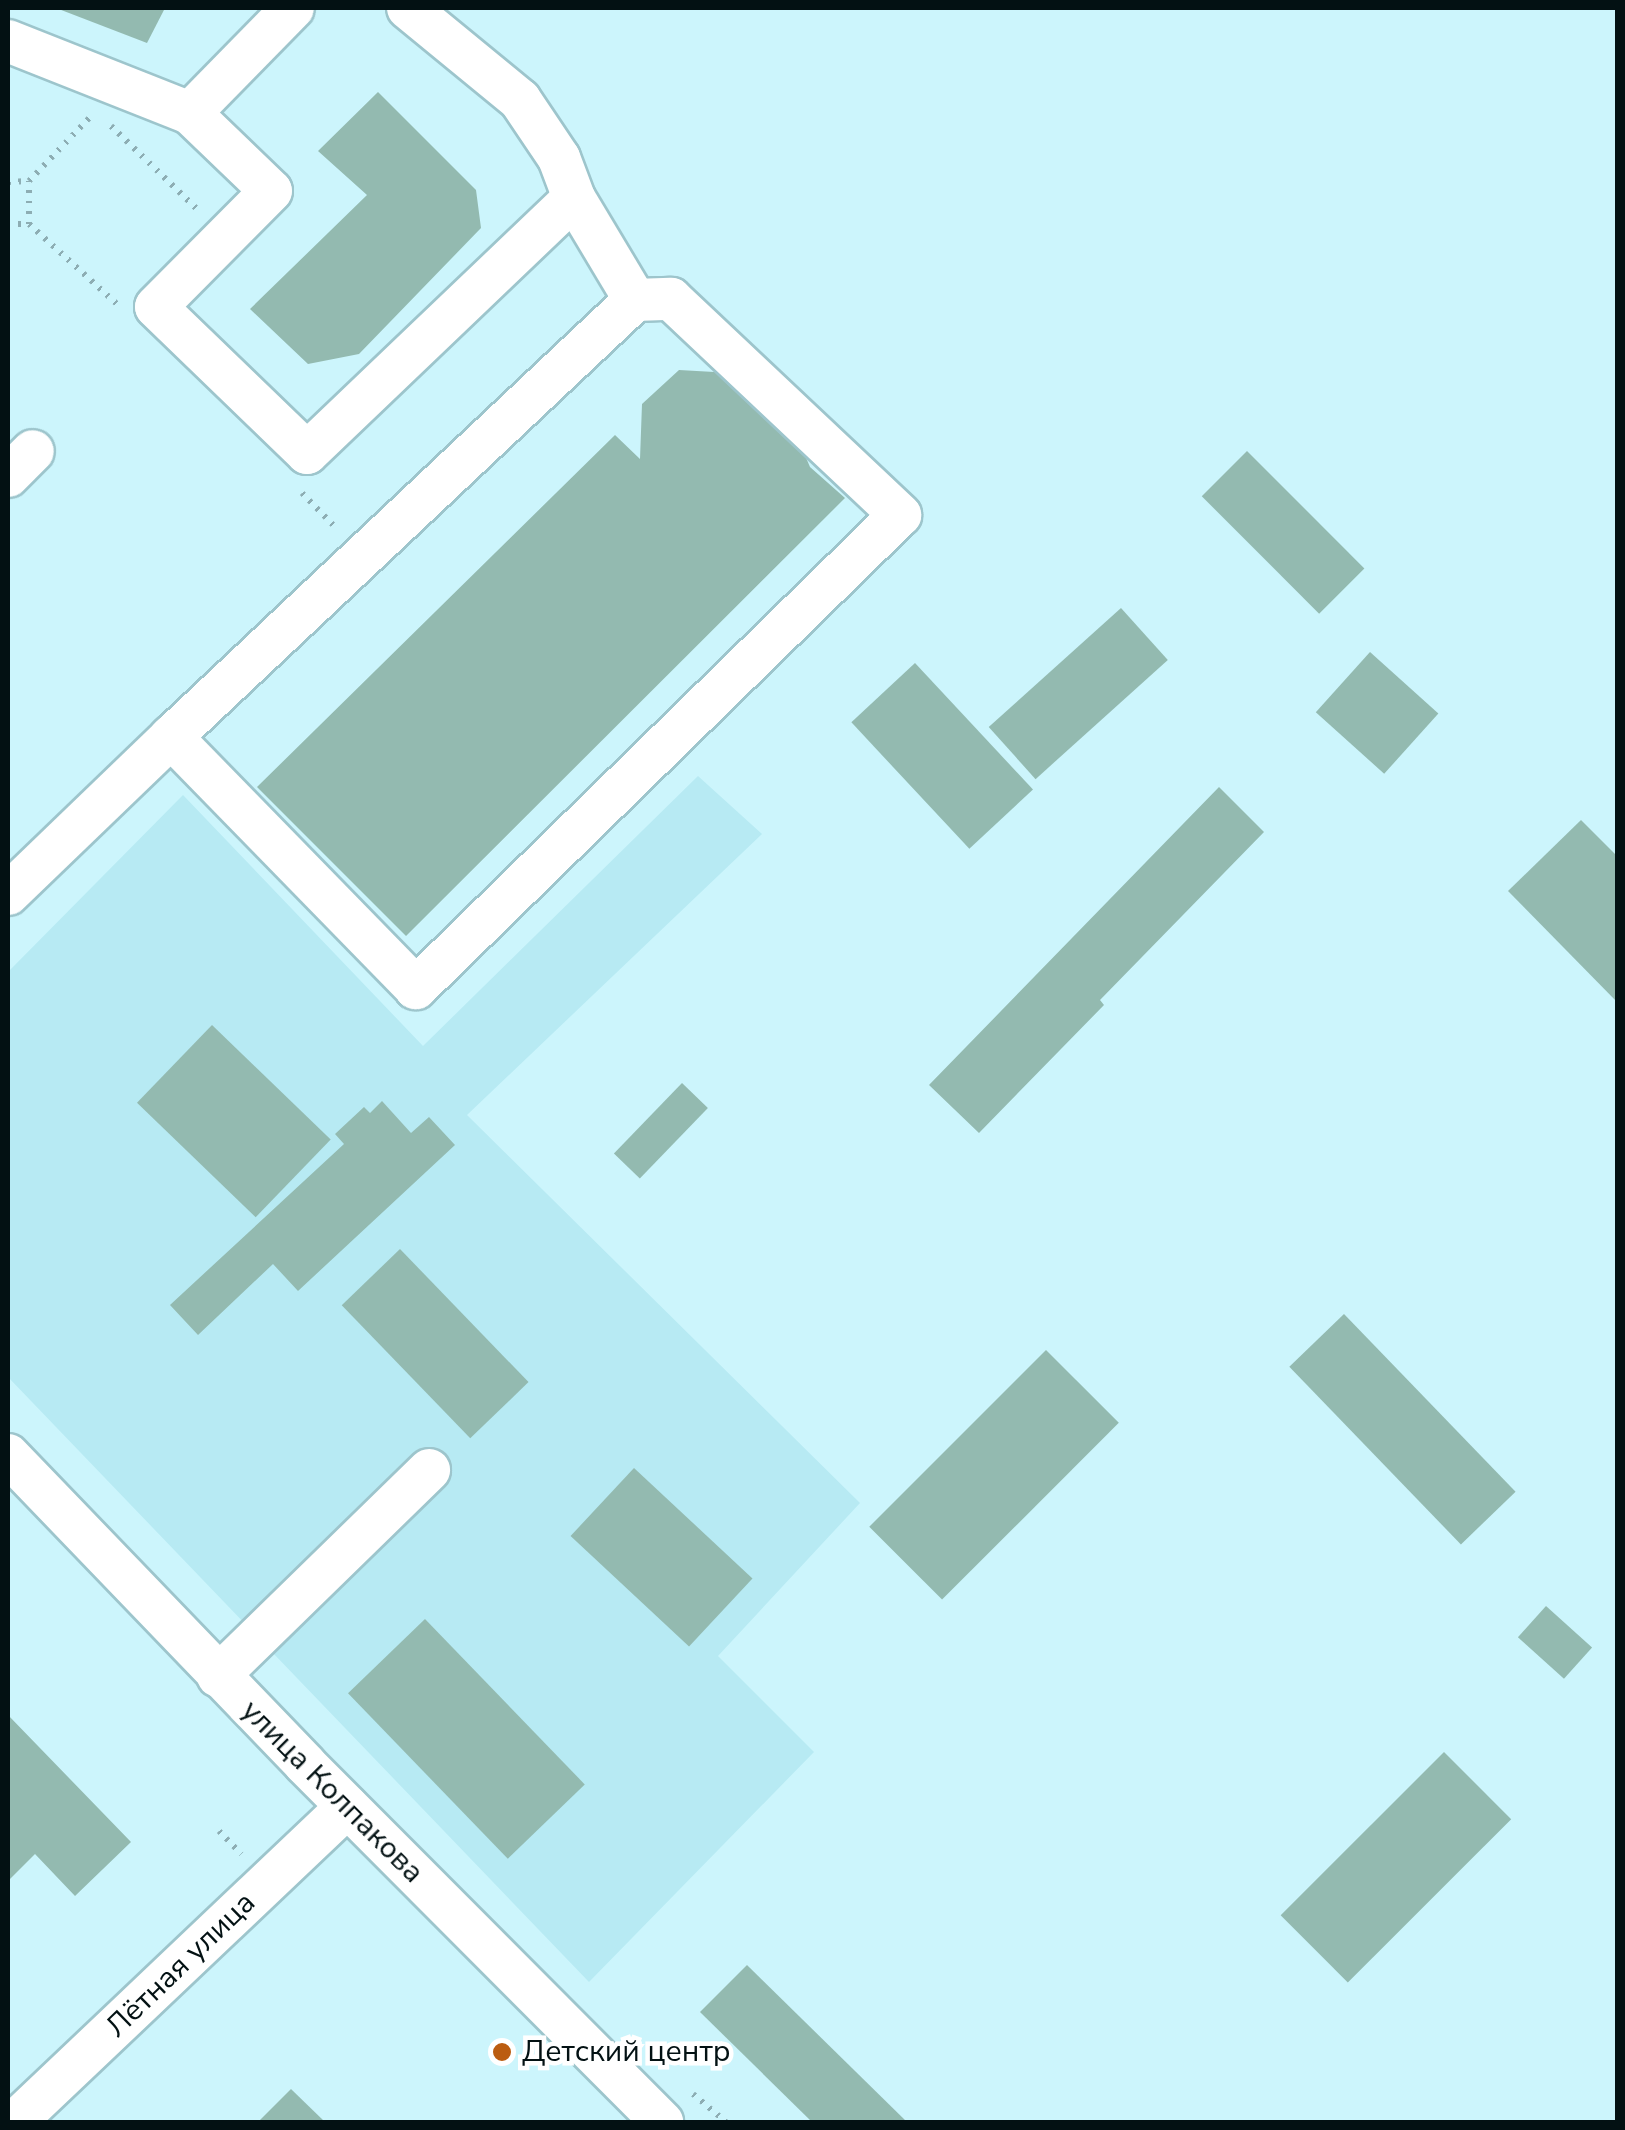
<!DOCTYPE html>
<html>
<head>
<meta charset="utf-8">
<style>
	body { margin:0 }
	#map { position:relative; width:1625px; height:2130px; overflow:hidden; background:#ccf5fc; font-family:"Nunito Sans",sans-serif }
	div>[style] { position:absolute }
	.built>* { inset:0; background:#b7eaf3 }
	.building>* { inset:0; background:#93bab0; transform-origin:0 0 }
	.path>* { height:6px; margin-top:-3px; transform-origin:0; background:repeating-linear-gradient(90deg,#8dadb3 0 2.5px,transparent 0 10.5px) }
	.roads { filter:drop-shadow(2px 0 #9dc5cc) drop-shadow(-2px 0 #9dc5cc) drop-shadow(0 2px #9dc5cc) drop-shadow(0 -2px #9dc5cc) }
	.minor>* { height:42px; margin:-21px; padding:0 21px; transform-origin:21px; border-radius:21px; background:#fff }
	.dots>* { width:28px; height:28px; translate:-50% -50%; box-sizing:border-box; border:5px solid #fff; border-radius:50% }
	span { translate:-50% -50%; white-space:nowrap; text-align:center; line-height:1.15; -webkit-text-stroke:9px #fff; paint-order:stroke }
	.street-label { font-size:30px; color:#031113 }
	.poi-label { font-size:30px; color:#031113 }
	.left { translate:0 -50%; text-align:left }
	.frame { position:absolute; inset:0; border:10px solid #031113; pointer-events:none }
</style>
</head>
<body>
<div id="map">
	<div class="built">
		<div style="clip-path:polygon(698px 776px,762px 834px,467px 1115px,860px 1503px,718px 1656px,814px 1752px,589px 1982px,8px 1377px,8px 972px,183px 795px,423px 1046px)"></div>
	</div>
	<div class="building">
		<div style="clip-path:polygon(56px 8px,165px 8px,147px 43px)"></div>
		<div style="clip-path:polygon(378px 92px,476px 190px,481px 228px,359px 354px,308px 364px,250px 309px,367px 195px,318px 151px)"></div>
		<div style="clip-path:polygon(679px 370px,732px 373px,795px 432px,810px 467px,845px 498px,406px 936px,257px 787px,615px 435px,640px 459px,642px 404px)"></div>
		<div style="left:1247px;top:451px;width:166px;height:64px;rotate:45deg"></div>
		<div style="left:1121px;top:608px;width:70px;height:178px;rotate:48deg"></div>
		<div style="left:1370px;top:652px;width:92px;height:81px;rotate:42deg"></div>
		<div style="left:915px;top:663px;width:173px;height:87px;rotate:47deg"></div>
		<div style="clip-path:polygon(1219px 787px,1264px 832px,1100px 1000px,1104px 1005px,979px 1133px,929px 1085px)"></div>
		<div style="clip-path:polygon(1581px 820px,1618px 857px,1618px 1003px,1508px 891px)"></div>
		<div style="left:212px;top:1025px;width:165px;height:108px;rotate:44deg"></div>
		<div style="left:682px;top:1083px;width:36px;height:98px;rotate:44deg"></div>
		<div style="clip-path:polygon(382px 1101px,411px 1133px,429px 1117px,455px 1145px,298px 1291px,273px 1264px,198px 1335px,170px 1305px,344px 1144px,335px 1134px,364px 1107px,370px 1113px)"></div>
		<div style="left:400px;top:1249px;width:185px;height:81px;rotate:46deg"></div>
		<div style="left:1344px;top:1314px;width:247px;height:76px;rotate:46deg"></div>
		<div style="left:1046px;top:1350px;width:103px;height:250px;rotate:45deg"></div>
		<div style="left:634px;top:1468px;width:162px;height:93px;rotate:43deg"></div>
		<div style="left:1546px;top:1606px;width:62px;height:42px;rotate:42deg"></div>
		<div style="left:425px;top:1619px;width:230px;height:107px;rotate:46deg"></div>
		<div style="clip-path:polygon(8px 1715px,131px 1842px,75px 1896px,35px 1854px,8px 1881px)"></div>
		<div style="left:1444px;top:1752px;width:95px;height:231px;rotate:45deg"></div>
		<div style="clip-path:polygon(747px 1965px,907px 2122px,812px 2122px,700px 2012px)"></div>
		<div style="clip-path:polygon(291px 2089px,325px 2122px,258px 2122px)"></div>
	</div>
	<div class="path">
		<div style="left:111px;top:126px;width:122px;rotate:44deg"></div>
		<div style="left:8px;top:182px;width:21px;rotate:-3deg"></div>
		<div style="left:29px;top:181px;width:93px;rotate:-46.3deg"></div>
		<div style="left:8px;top:224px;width:21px"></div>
		<div style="left:29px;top:224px;width:43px;rotate:-90deg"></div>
		<div style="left:29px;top:224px;width:120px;rotate:42.3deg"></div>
		<div style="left:302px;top:493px;width:52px;rotate:45.8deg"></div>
		<div style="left:219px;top:1831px;width:32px;rotate:46deg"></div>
		<div style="left:693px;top:2094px;width:43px;rotate:40.3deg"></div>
	</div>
	<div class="roads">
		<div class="minor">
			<div style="left:408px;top:8px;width:145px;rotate:39.4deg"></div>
			<div style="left:520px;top:100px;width:70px;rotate:56.1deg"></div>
			<div style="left:559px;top:158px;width:43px;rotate:69.4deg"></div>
			<div style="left:574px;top:198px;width:119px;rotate:59.1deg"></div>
			<div style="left:8px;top:41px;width:196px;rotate:21.6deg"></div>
			<div style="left:190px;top:113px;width:112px;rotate:43.9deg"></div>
			<div style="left:271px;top:191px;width:163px;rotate:134.8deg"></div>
			<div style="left:156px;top:307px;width:210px;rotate:44deg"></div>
			<div style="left:307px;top:453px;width:369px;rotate:-43.7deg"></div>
			<div style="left:190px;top:113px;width:147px;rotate:-45.6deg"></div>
			<div style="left:8px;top:476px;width:35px;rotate:-45deg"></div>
			<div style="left:8px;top:894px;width:226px;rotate:-43.9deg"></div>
			<div style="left:171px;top:737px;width:637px;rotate:-43.28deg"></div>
			<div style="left:635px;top:300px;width:36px;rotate:-2deg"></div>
			<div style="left:671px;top:299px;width:315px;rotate:43.3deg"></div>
			<div style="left:900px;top:515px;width:677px;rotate:135.66deg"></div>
			<div style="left:416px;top:988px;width:351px;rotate:-134.3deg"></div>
			<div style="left:8px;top:1455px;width:429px;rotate:46.1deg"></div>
			<div style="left:305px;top:1764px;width:506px;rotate:45.08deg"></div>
			<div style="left:218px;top:1676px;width:295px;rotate:-44.3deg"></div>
			<div style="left:15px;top:2122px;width:458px;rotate:-43.5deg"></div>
		</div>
	</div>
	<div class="dots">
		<div style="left:502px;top:2052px;background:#bb5c10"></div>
	</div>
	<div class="street-label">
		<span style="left:332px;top:1792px;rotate:45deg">улица Колпакова</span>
		<span style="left:181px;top:1965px;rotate:-44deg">Лётная улица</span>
	</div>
	<div class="poi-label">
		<span class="left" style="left:522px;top:2052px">Детский центр</span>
	</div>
	<div class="frame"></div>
</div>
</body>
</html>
